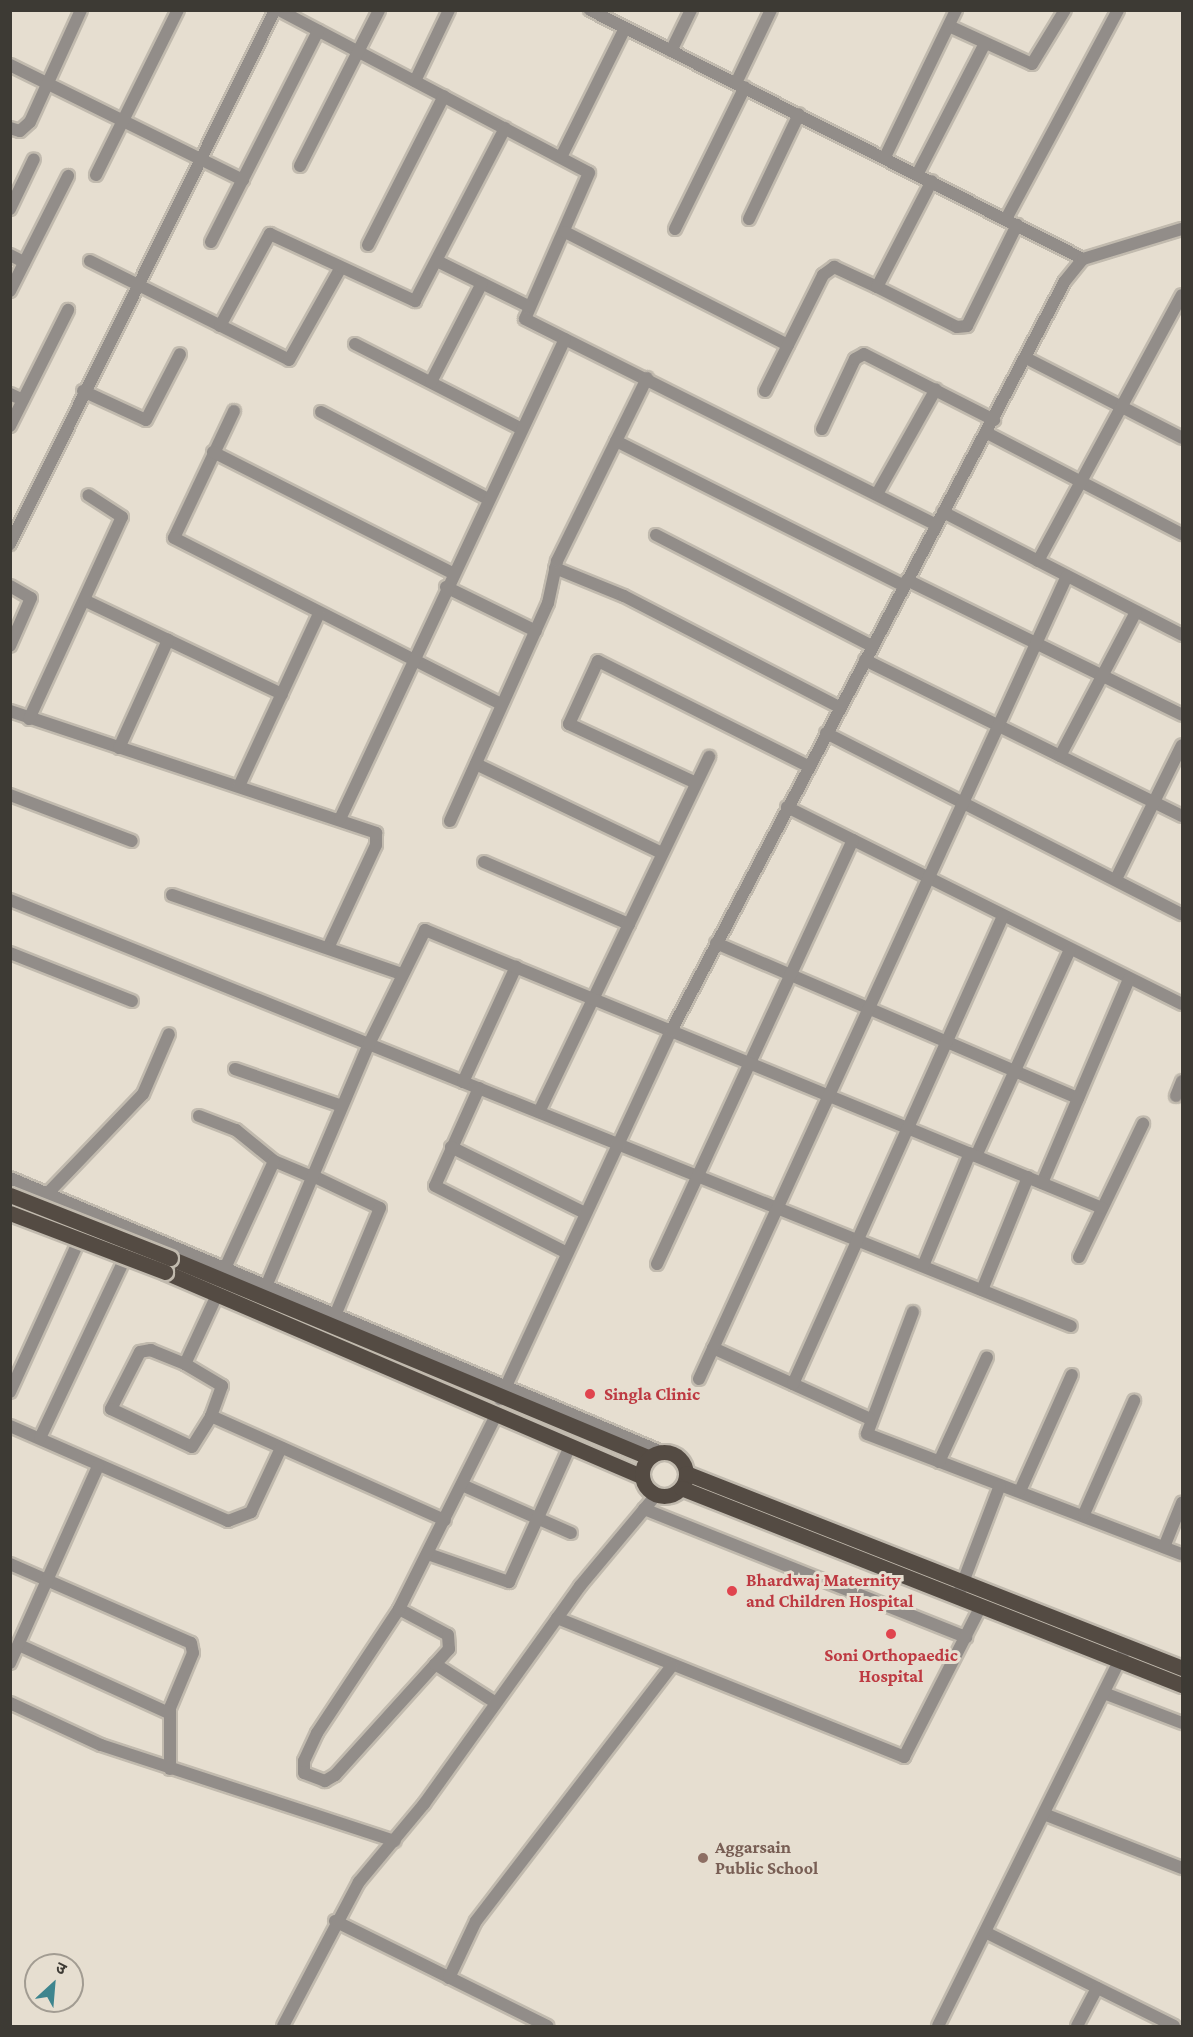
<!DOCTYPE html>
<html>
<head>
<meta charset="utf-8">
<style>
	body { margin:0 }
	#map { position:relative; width:1193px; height:2037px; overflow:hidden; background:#e6ded0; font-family:"Crimson Pro","Noto Sans Devanagari",serif }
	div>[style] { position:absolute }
	.roads { filter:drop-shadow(2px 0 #c1baae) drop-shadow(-2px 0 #c1baae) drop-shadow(0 2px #c1baae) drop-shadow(0 -2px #c1baae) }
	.minor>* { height:12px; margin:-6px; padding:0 6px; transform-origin:6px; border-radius:6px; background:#928d89 }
	.tertiary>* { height:12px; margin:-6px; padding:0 6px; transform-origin:6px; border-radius:6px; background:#928d89 }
	.primary>* { height:15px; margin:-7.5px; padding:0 7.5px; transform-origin:7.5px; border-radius:7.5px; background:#544b43 }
	.primary>.ring { margin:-7.5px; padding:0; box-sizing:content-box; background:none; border:15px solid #544b43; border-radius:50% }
	.bridges { filter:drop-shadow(2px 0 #c1baae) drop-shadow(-2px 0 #c1baae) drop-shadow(0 2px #c1baae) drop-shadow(0 -2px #c1baae) }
	.primary-bridge>* { height:15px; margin:-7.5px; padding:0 7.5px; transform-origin:7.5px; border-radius:7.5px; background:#544b43 }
	.dots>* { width:16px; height:16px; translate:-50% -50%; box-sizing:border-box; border:3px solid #e6ded0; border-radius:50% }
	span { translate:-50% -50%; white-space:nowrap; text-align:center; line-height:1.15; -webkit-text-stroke:6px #e6ded0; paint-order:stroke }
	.health-label { font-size:18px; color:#be3a42; font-weight:700 }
	.left { translate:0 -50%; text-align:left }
	.education-label { font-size:18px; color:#785e54; font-weight:700 }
	.frame { position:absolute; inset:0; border:12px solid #3d3a34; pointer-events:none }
	.north { position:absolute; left:24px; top:1953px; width:60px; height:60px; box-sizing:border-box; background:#e6ded0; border:2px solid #a29c92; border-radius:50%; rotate:26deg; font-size:16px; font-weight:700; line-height:24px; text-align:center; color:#3d3a34 }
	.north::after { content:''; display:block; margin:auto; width:21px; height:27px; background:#3e858e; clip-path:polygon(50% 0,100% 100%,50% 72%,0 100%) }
</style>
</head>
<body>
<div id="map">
	<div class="roads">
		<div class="minor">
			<div style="left:279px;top:10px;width:350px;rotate:27.7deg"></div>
			<div style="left:589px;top:173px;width:159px;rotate:113.7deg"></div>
			<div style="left:525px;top:319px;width:460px;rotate:26.6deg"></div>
			<div style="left:949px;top:26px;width:91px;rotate:24.6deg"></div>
			<div style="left:1032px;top:64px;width:63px;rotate:-58.6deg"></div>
			<div style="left:671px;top:51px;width:46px;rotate:-64deg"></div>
			<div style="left:10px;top:65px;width:260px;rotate:26.3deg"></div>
			<div style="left:415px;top:81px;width:79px;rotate:-64.4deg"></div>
			<div style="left:736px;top:83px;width:81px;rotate:-64.4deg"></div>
			<div style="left:10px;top:128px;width:10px;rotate:17deg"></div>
			<div style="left:20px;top:131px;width:13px;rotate:-42deg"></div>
			<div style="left:30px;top:122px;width:123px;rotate:-65.5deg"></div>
			<div style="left:561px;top:157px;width:144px;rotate:-63.6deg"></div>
			<div style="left:885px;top:157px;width:163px;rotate:-64.2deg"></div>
			<div style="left:300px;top:166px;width:175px;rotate:-63.1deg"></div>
			<div style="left:918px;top:173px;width:146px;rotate:-62.7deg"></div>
			<div style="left:96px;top:175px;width:184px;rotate:-63.6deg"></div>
			<div style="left:10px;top:209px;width:55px;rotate:-64.4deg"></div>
			<div style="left:749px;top:219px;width:116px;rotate:-64.5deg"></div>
			<div style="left:1006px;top:219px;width:237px;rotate:-61.8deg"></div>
			<div style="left:675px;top:229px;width:158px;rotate:-63.8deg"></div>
			<div style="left:565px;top:232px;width:250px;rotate:26.9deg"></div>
			<div style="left:211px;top:242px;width:237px;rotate:-63.1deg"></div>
			<div style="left:368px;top:245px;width:167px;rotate:-63deg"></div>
			<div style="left:10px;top:255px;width:16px;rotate:27deg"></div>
			<div style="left:90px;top:261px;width:222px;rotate:26.4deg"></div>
			<div style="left:289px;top:360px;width:104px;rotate:-60.7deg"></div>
			<div style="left:437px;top:261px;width:102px;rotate:26.3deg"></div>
			<div style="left:877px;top:287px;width:89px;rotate:26.6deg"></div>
			<div style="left:957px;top:327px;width:10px;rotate:-6deg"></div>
			<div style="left:967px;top:326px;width:113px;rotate:-63.7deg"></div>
			<div style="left:10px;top:291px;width:129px;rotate:-63.2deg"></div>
			<div style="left:220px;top:326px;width:105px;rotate:-61.5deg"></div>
			<div style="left:270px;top:234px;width:160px;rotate:24.8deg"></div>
			<div style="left:415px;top:301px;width:195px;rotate:-62.5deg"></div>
			<div style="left:355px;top:344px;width:187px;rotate:27deg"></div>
			<div style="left:1026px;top:358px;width:175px;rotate:27.1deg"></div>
			<div style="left:431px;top:382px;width:111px;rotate:-62.7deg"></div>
			<div style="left:83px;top:391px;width:69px;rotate:24.7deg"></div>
			<div style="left:146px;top:420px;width:74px;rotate:-62.7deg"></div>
			<div style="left:765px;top:391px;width:130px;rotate:-63.4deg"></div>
			<div style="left:823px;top:275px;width:14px;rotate:-36deg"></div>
			<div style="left:834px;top:267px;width:47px;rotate:24.9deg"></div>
			<div style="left:877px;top:287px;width:119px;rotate:-62.6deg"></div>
			<div style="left:10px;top:394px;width:14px;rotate:25deg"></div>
			<div style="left:234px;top:411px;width:140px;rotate:115.3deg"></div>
			<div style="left:174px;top:538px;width:367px;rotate:26.9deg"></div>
			<div style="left:321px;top:412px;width:188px;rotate:27.5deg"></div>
			<div style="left:10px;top:426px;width:130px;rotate:-63.4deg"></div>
			<div style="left:822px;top:429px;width:77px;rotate:-64.8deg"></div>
			<div style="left:855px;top:359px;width:10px;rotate:-29deg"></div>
			<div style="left:864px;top:354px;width:146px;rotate:26.9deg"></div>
			<div style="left:987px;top:433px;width:220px;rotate:27.4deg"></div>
			<div style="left:616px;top:441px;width:322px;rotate:26.7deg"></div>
			<div style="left:213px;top:452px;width:269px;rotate:26.8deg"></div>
			<div style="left:877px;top:494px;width:120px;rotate:-60.7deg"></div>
			<div style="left:943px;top:512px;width:269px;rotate:27.2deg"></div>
			<div style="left:656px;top:535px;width:243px;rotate:27.2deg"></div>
			<div style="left:10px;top:544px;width:596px;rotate:-63.61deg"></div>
			<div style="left:1038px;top:561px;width:302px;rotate:-61.6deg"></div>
			<div style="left:555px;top:568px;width:74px;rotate:22.1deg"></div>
			<div style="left:624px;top:596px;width:242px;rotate:27.3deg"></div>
			<div style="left:907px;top:580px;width:306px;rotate:26.1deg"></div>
			<div style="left:10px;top:586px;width:24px;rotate:30deg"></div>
			<div style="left:31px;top:598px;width:52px;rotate:113.6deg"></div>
			<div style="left:446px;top:587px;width:100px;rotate:26.1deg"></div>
			<div style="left:86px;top:601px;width:217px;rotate:25.4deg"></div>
			<div style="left:865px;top:660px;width:353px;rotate:26.2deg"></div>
			<div style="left:10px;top:711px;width:386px;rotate:18.4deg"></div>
			<div style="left:376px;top:833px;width:12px;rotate:90deg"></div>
			<div style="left:376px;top:845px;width:111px;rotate:115deg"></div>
			<div style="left:29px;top:719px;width:222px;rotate:-65.3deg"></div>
			<div style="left:122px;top:517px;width:40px;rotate:-147.1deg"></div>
			<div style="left:826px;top:733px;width:399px;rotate:27deg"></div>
			<div style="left:119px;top:748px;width:119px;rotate:-65.6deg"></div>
			<div style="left:1060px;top:756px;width:163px;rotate:-62.2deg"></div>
			<div style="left:476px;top:764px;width:206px;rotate:25.6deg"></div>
			<div style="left:696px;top:783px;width:140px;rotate:-155.1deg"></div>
			<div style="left:569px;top:724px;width:69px;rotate:-65.3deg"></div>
			<div style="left:598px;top:661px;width:235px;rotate:26.6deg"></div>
			<div style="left:239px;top:786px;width:190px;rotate:-65.1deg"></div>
			<div style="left:10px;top:795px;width:130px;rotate:20.7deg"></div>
			<div style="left:787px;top:807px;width:441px;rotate:26.5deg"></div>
			<div style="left:340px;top:819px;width:530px;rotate:-64.89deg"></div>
			<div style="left:450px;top:821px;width:239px;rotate:-65.8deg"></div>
			<div style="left:548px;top:603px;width:43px;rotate:-77.9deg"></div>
			<div style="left:557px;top:561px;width:204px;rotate:-63.8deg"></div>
			<div style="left:484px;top:862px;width:158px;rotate:23.2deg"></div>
			<div style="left:1116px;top:879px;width:149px;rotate:-63.8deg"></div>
			<div style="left:172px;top:895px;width:242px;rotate:19deg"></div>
			<div style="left:10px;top:900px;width:1143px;rotate:21.88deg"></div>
			<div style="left:716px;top:943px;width:394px;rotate:23.2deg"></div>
			<div style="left:10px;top:953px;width:131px;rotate:21.5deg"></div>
			<div style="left:235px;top:1069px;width:113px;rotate:19.1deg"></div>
			<div style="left:463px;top:1082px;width:127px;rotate:-65.3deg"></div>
			<div style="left:479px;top:1088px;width:107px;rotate:114.2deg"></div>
			<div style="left:435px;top:1186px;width:148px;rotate:26.9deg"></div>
			<div style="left:1176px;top:1096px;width:16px;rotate:-68deg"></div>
			<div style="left:539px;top:1112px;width:394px;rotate:-64.4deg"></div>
			<div style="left:199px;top:1116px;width:40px;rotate:21deg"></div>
			<div style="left:236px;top:1130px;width:49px;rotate:39.2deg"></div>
			<div style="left:274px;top:1161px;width:41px;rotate:22.8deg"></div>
			<div style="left:451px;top:1147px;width:149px;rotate:26.2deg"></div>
			<div style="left:976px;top:1156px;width:226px;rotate:-65.5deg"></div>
			<div style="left:313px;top:1176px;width:74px;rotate:25.5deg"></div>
			<div style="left:380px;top:1208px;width:114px;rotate:112.7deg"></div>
			<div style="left:1042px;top:1183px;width:222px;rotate:-66.9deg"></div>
			<div style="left:48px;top:1193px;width:137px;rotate:-46.2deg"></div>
			<div style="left:143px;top:1094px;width:65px;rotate:-66.6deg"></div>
			<div style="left:1079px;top:1257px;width:148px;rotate:-64.3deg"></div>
			<div style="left:657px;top:1264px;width:467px;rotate:-65.2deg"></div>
			<div style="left:226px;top:1266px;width:115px;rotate:-65.4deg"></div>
			<div style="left:923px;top:1266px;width:122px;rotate:-67.4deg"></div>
			<div style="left:267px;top:1284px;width:261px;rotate:-67deg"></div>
			<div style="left:369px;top:1044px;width:127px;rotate:-63.8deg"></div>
			<div style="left:425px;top:930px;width:732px;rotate:22.32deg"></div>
			<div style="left:982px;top:1290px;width:122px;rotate:-67.8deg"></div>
			<div style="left:217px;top:1295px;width:76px;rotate:114.9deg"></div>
			<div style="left:185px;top:1364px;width:37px;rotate:-158deg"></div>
			<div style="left:151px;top:1350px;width:11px;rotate:170deg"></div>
			<div style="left:140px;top:1352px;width:64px;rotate:117deg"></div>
			<div style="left:111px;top:1409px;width:89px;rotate:25.1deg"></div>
			<div style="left:192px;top:1447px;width:36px;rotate:-58deg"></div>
			<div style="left:211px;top:1416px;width:256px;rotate:24deg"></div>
			<div style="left:913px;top:1312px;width:130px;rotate:110.7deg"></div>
			<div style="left:867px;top:1434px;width:337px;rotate:20.9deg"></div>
			<div style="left:713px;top:1348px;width:172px;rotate:24.3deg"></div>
			<div style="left:185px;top:1364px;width:43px;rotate:30.7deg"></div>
			<div style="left:222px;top:1386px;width:32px;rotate:110deg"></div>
			<div style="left:699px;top:1379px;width:883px;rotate:-65.38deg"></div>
			<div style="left:793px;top:1384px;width:513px;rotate:-65.83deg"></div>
			<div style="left:10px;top:1392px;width:176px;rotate:-65.5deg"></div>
			<div style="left:10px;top:1426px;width:238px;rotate:23.5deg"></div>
			<div style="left:228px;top:1521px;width:25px;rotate:-21deg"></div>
			<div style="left:251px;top:1512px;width:71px;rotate:-64.9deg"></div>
			<div style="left:40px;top:1438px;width:208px;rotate:-64.7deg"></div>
			<div style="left:939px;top:1462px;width:115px;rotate:-65.4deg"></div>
			<div style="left:462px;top:1485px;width:119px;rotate:23.8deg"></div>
			<div style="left:1020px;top:1491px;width:127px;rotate:-65.9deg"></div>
			<div style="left:644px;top:1509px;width:347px;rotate:21.7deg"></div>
			<div style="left:1084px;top:1514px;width:124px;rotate:-66.1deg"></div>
			<div style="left:1164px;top:1547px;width:48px;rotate:-67.8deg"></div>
			<div style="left:428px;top:1554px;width:86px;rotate:19.1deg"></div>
			<div style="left:509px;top:1582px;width:149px;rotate:-65.8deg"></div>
			<div style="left:10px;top:1564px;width:197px;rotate:23.6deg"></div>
			<div style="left:191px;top:1643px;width:10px;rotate:79deg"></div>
			<div style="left:193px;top:1653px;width:60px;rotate:112.7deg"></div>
			<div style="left:170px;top:1708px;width:61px;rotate:90deg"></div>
			<div style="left:960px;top:1590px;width:112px;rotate:-69.1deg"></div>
			<div style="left:399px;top:1609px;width:55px;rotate:28deg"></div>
			<div style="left:448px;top:1635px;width:14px;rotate:86deg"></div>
			<div style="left:449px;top:1649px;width:170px;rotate:132.1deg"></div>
			<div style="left:335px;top:1775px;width:12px;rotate:149deg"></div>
			<div style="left:325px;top:1781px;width:22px;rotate:-159deg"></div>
			<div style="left:304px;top:1773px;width:12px;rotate:-90deg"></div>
			<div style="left:304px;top:1761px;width:31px;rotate:-65deg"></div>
			<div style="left:317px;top:1733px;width:149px;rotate:-56.5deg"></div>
			<div style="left:399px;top:1609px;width:217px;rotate:-63.4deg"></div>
			<div style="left:557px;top:1618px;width:374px;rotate:21.8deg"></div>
			<div style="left:904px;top:1757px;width:169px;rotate:-63deg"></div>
			<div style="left:19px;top:1645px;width:165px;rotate:24.4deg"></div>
			<div style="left:10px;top:1663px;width:216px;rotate:-65.9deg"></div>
			<div style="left:435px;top:1664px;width:72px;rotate:32.6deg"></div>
			<div style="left:1104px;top:1693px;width:84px;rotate:21deg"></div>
			<div style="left:10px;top:1703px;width:100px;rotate:24.8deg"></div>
			<div style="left:101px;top:1745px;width:309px;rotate:18.1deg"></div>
			<div style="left:1044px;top:1814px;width:148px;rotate:21.4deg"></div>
			<div style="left:335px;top:1921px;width:237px;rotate:26.3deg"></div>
			<div style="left:985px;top:1932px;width:211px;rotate:26.4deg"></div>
			<div style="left:449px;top:1978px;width:63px;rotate:-64.7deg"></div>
			<div style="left:476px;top:1921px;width:322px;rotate:-52.5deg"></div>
			<div style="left:938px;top:2026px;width:424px;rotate:-63.6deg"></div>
			<div style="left:1077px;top:2026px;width:43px;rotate:-62.2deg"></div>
		</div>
		<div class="tertiary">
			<div style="left:590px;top:10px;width:552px;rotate:26.8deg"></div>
			<div style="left:10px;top:1178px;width:704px;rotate:22.81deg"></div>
			<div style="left:500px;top:1399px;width:406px;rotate:-65.1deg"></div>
			<div style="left:671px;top:1031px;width:847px;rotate:-62.29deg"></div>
			<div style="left:1065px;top:281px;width:28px;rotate:-51deg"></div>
			<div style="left:1083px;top:259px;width:103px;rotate:-16.9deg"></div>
			<div style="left:283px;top:2026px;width:163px;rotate:-62.2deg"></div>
			<div style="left:359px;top:1882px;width:102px;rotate:-50.2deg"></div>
			<div style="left:424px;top:1804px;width:268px;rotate:-54.4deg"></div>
			<div style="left:580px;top:1586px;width:119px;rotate:-50.1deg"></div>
		</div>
		<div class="primary">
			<div style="left:170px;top:1258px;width:518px;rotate:22.6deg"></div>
			<div style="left:165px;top:1272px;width:518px;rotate:23.2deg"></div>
			<div class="ring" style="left:642px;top:1452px;width:29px;height:29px"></div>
			<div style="left:686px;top:1473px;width:533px;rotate:21.46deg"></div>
			<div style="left:681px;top:1488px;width:538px;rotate:21.47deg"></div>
		</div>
	</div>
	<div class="bridges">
		<div class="primary-bridge">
			<div style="left:10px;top:1195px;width:172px;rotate:21.5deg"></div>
			<div style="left:10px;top:1213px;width:166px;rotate:20.8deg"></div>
		</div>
	</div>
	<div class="dots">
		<div style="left:590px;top:1394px;background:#e0444e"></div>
		<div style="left:732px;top:1591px;background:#e0444e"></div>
		<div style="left:891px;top:1634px;background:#e0444e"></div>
		<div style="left:703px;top:1858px;background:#8d6e63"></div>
	</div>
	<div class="health-label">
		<span class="left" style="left:604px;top:1394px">Singla Clinic</span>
		<span class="left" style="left:746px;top:1591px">Bhardwaj Maternity<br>and Children Hospital</span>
		<span style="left:891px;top:1666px">Soni Orthopaedic<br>Hospital</span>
	</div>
	<div class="education-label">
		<span class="left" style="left:715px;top:1858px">Aggarsain<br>Public School</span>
	</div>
	<div class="frame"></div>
	<div class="north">उ</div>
</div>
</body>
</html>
